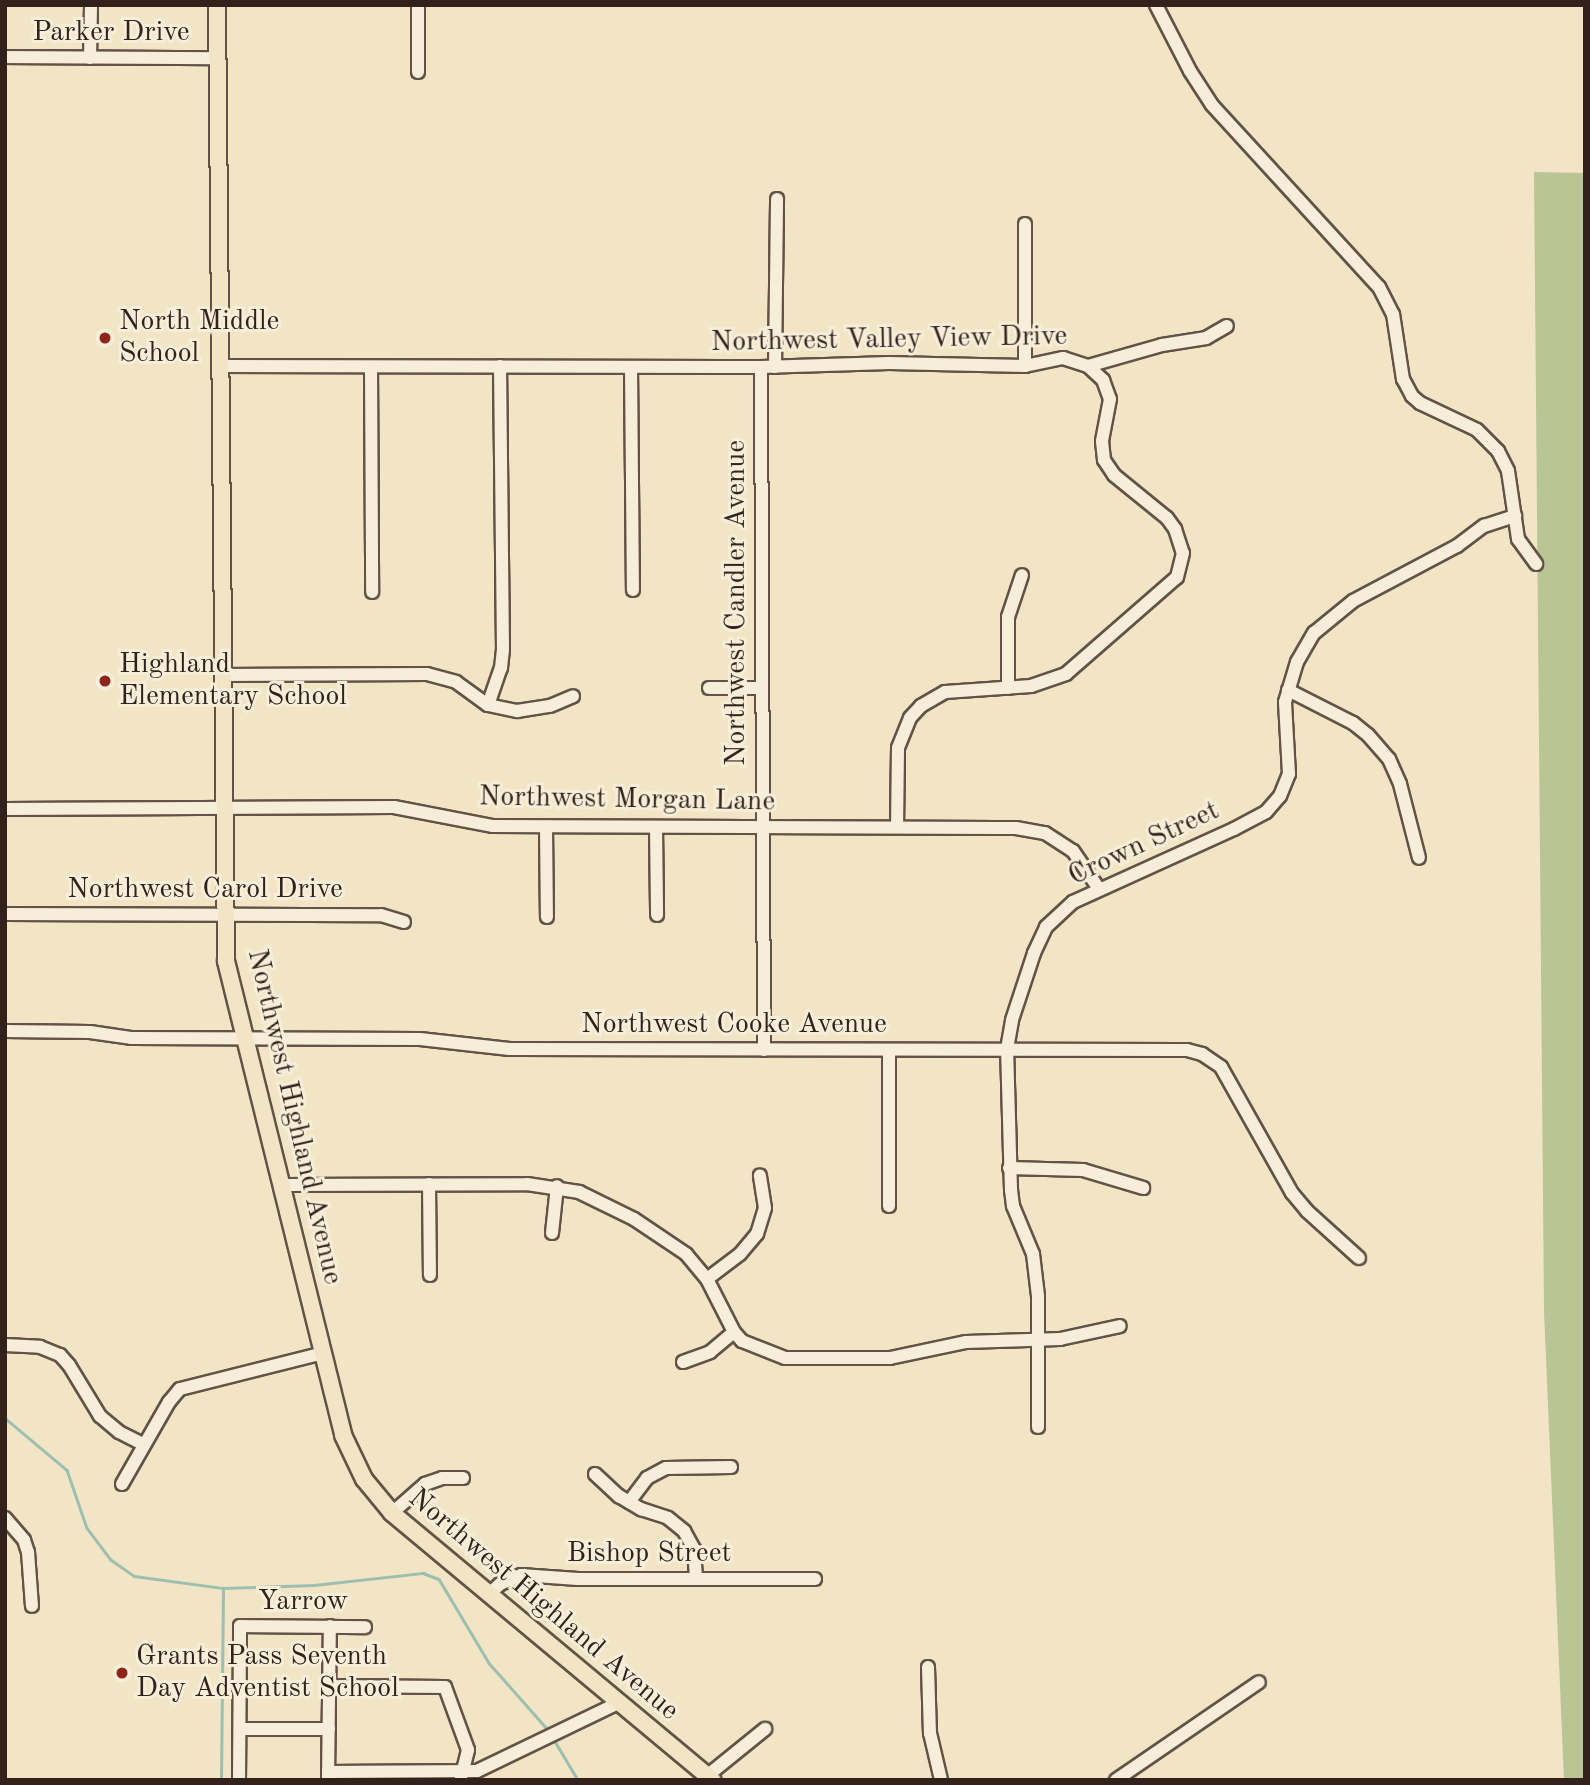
<!DOCTYPE html>
<html>
<head>
<meta charset="utf-8">
<style>
	body { margin:0 }
	#map { position:relative; width:1590px; height:1785px; overflow:hidden; background:#f2e5c5; font-family:"Old Standard TT",serif }
	div>[style] { position:absolute }
	.green>* { inset:0; background:#bac595 }
	.stream>* { height:2.5px; margin:-1.25px; padding:0 1.25px; transform-origin:1.25px; border-radius:1.25px; background:#9cbfb0 }
	.roads { filter:drop-shadow(2px 0 #625346) drop-shadow(-2px 0 #625346) drop-shadow(0 2px #625346) drop-shadow(0 -2px #625346) }
	.minor>* { height:12px; margin:-6px; padding:0 6px; transform-origin:6px; border-radius:6px; background:#f7eed9 }
	.major>* { height:16px; margin:-8px; padding:0 8px; transform-origin:8px; border-radius:8px; background:#f2e5c5 }
	.dots>* { width:19px; height:19px; translate:-50% -50%; box-sizing:border-box; border:4px solid #f7eed9; border-radius:50% }
	span { translate:-50% -50%; white-space:nowrap; text-align:center; line-height:1.15; -webkit-text-stroke:6px #f7eed9; paint-order:stroke }
	.street-label { font-size:28px; color:#32221b }
	.poi-label { font-size:28px; color:#32221b }
	.left { translate:0 -50%; text-align:left }
	.frame { position:absolute; inset:0; border:7px solid #32221b; pointer-events:none }
</style>
</head>
<body>
<div id="map">
	<div class="green">
		<div style="clip-path:polygon(1534px 172px,1585px 173px,1585px 1780px,1564px 1780px,1544px 1311px)"></div>
	</div>
	<div class="stream">
		<div style="left:5px;top:1418px;width:81px;rotate:40deg"></div>
		<div style="left:67px;top:1470px;width:61px;rotate:71deg"></div>
		<div style="left:87px;top:1528px;width:39px;rotate:53deg"></div>
		<div style="left:110px;top:1559px;width:29px;rotate:35deg"></div>
		<div style="left:134px;top:1576px;width:90px;rotate:7.7deg"></div>
		<div style="left:223px;top:1588px;width:91px;rotate:-1.9deg"></div>
		<div style="left:314px;top:1585px;width:110px;rotate:-6.3deg"></div>
		<div style="left:423px;top:1573px;width:17px;rotate:21deg"></div>
		<div style="left:439px;top:1579px;width:98px;rotate:59.2deg"></div>
		<div style="left:489px;top:1663px;width:92px;rotate:48.5deg"></div>
		<div style="left:553px;top:1738px;width:49px;rotate:59.2deg"></div>
		<div style="left:221px;top:1780px;width:192px;rotate:-89.4deg"></div>
	</div>
	<div class="roads">
		<div class="minor">
			<div style="left:418px;top:5px;width:67px;rotate:90deg"></div>
			<div style="left:1156px;top:5px;width:74px;rotate:62.7deg"></div>
			<div style="left:1190px;top:71px;width:40px;rotate:57.1deg"></div>
			<div style="left:1212px;top:105px;width:247px;rotate:47.5deg"></div>
			<div style="left:1379px;top:287px;width:30px;rotate:63deg"></div>
			<div style="left:1393px;top:314px;width:66px;rotate:81.3deg"></div>
			<div style="left:1403px;top:379px;width:19px;rotate:62deg"></div>
			<div style="left:1412px;top:396px;width:11px;rotate:41deg"></div>
			<div style="left:1420px;top:403px;width:63px;rotate:25.3deg"></div>
			<div style="left:1477px;top:430px;width:30px;rotate:45deg"></div>
			<div style="left:1498px;top:451px;width:22px;rotate:63deg"></div>
			<div style="left:1508px;top:471px;width:69px;rotate:81.6deg"></div>
			<div style="left:1518px;top:539px;width:31px;rotate:54deg"></div>
			<div style="left:5px;top:57px;width:211px;rotate:0.3deg"></div>
			<div style="left:90px;top:58px;width:53px;rotate:-88.9deg"></div>
			<div style="left:1025px;top:224px;width:142px;rotate:90deg"></div>
			<div style="left:220px;top:366px;width:541px;rotate:0.11deg"></div>
			<div style="left:761px;top:367px;width:128px;rotate:-1.8deg"></div>
			<div style="left:889px;top:363px;width:136px;rotate:1.3deg"></div>
			<div style="left:1025px;top:366px;width:39px;rotate:-12deg"></div>
			<div style="left:1063px;top:358px;width:26px;rotate:18deg"></div>
			<div style="left:1088px;top:366px;width:21px;rotate:43deg"></div>
			<div style="left:1103px;top:380px;width:20px;rotate:70deg"></div>
			<div style="left:1110px;top:399px;width:43px;rotate:100.8deg"></div>
			<div style="left:1102px;top:441px;width:19px;rotate:84deg"></div>
			<div style="left:1104px;top:460px;width:18px;rotate:56deg"></div>
			<div style="left:1114px;top:475px;width:68px;rotate:39.1deg"></div>
			<div style="left:1167px;top:518px;width:14px;rotate:54deg"></div>
			<div style="left:1175px;top:529px;width:25px;rotate:72deg"></div>
			<div style="left:1183px;top:553px;width:25px;rotate:104deg"></div>
			<div style="left:1177px;top:577px;width:147px;rotate:138.9deg"></div>
			<div style="left:1066px;top:674px;width:37px;rotate:161deg"></div>
			<div style="left:1031px;top:686px;width:86px;rotate:176deg"></div>
			<div style="left:945px;top:692px;width:28px;rotate:150deg"></div>
			<div style="left:921px;top:706px;width:16px;rotate:133deg"></div>
			<div style="left:910px;top:718px;width:32px;rotate:112deg"></div>
			<div style="left:898px;top:748px;width:78px;rotate:90.7deg"></div>
			<div style="left:1088px;top:366px;width:77px;rotate:-15.8deg"></div>
			<div style="left:1162px;top:345px;width:45px;rotate:-9deg"></div>
			<div style="left:1206px;top:338px;width:24px;rotate:-30deg"></div>
			<div style="left:371px;top:367px;width:225px;rotate:89.7deg"></div>
			<div style="left:631px;top:367px;width:223px;rotate:89.5deg"></div>
			<div style="left:761px;top:367px;width:683px;rotate:89.75deg"></div>
			<div style="left:775px;top:367px;width:168px;rotate:-89.3deg"></div>
			<div style="left:221px;top:675px;width:206px;rotate:-0.3deg"></div>
			<div style="left:427px;top:674px;width:30px;rotate:15deg"></div>
			<div style="left:456px;top:682px;width:39px;rotate:36deg"></div>
			<div style="left:488px;top:705px;width:30px;rotate:12deg"></div>
			<div style="left:517px;top:711px;width:33px;rotate:-9deg"></div>
			<div style="left:550px;top:706px;width:25px;rotate:-23deg"></div>
			<div style="left:709px;top:688px;width:52px"></div>
			<div style="left:1008px;top:688px;width:71px;rotate:-90deg"></div>
			<div style="left:1008px;top:617px;width:44px;rotate:-71.6deg"></div>
			<div style="left:1288px;top:690px;width:73px;rotate:26.9deg"></div>
			<div style="left:1353px;top:723px;width:19px;rotate:39deg"></div>
			<div style="left:1368px;top:735px;width:32px;rotate:49deg"></div>
			<div style="left:1389px;top:759px;width:27px;rotate:66deg"></div>
			<div style="left:1400px;top:784px;width:76px;rotate:75.6deg"></div>
			<div style="left:488px;top:705px;width:39px;rotate:-71deg"></div>
			<div style="left:501px;top:668px;width:18px;rotate:-84deg"></div>
			<div style="left:503px;top:650px;width:284px;rotate:-90.6deg"></div>
			<div style="left:5px;top:809px;width:389px;rotate:-0.3deg"></div>
			<div style="left:394px;top:807px;width:101px;rotate:10.9deg"></div>
			<div style="left:493px;top:826px;width:523px;rotate:0.22deg"></div>
			<div style="left:1016px;top:828px;width:29px;rotate:10deg"></div>
			<div style="left:1045px;top:833px;width:33px;rotate:33deg"></div>
			<div style="left:1073px;top:851px;width:46px;rotate:55.6deg"></div>
			<div style="left:546px;top:827px;width:90px;rotate:89.4deg"></div>
			<div style="left:656px;top:827px;width:88px;rotate:89.3deg"></div>
			<div style="left:5px;top:914px;width:376px;rotate:0.2deg"></div>
			<div style="left:381px;top:915px;width:24px;rotate:17deg"></div>
			<div style="left:5px;top:1031px;width:85px;rotate:0.7deg"></div>
			<div style="left:90px;top:1032px;width:41px;rotate:8.3deg"></div>
			<div style="left:131px;top:1038px;width:289px;rotate:0.2deg"></div>
			<div style="left:420px;top:1039px;width:90px;rotate:6.4deg"></div>
			<div style="left:509px;top:1049px;width:678px;rotate:0.08deg"></div>
			<div style="left:1187px;top:1050px;width:16px;rotate:15deg"></div>
			<div style="left:1202px;top:1054px;width:23px;rotate:34deg"></div>
			<div style="left:1221px;top:1067px;width:145px;rotate:60.6deg"></div>
			<div style="left:1292px;top:1193px;width:23px;rotate:50deg"></div>
			<div style="left:1307px;top:1211px;width:70px;rotate:42.1deg"></div>
			<div style="left:889px;top:1050px;width:156px;rotate:90deg"></div>
			<div style="left:1009px;top:1168px;width:74px;rotate:1.5deg"></div>
			<div style="left:1083px;top:1170px;width:63px;rotate:16.7deg"></div>
			<div style="left:429px;top:1184px;width:91px;rotate:89.4deg"></div>
			<div style="left:283px;top:1185px;width:244px;rotate:-0.2deg"></div>
			<div style="left:527px;top:1184px;width:53px;rotate:8.7deg"></div>
			<div style="left:579px;top:1192px;width:61px;rotate:26.1deg"></div>
			<div style="left:634px;top:1219px;width:63px;rotate:33.9deg"></div>
			<div style="left:686px;top:1254px;width:33px;rotate:50deg"></div>
			<div style="left:707px;top:1279px;width:59px;rotate:63deg"></div>
			<div style="left:734px;top:1332px;width:12px;rotate:48deg"></div>
			<div style="left:742px;top:1341px;width:46px;rotate:21.6deg"></div>
			<div style="left:785px;top:1358px;width:105px"></div>
			<div style="left:890px;top:1358px;width:78px;rotate:-11.9deg"></div>
			<div style="left:966px;top:1342px;width:94px;rotate:-1.8deg"></div>
			<div style="left:1060px;top:1339px;width:61px;rotate:-12.2deg"></div>
			<div style="left:552px;top:1233px;width:47px;rotate:-83.9deg"></div>
			<div style="left:707px;top:1279px;width:41px;rotate:-37.1deg"></div>
			<div style="left:740px;top:1254px;width:26px;rotate:-50deg"></div>
			<div style="left:757px;top:1234px;width:27px;rotate:-73deg"></div>
			<div style="left:765px;top:1208px;width:33px;rotate:-99deg"></div>
			<div style="left:5px;top:1345px;width:35px;rotate:3deg"></div>
			<div style="left:40px;top:1347px;width:22px;rotate:22deg"></div>
			<div style="left:60px;top:1355px;width:13px;rotate:48deg"></div>
			<div style="left:69px;top:1365px;width:60px;rotate:58.7deg"></div>
			<div style="left:100px;top:1416px;width:25px;rotate:40deg"></div>
			<div style="left:119px;top:1432px;width:28px;rotate:27deg"></div>
			<div style="left:683px;top:1362px;width:29px;rotate:-20deg"></div>
			<div style="left:710px;top:1352px;width:31px;rotate:-40deg"></div>
			<div style="left:1038px;top:1427px;width:131px;rotate:-90deg"></div>
			<div style="left:1038px;top:1296px;width:42px;rotate:-96.8deg"></div>
			<div style="left:1033px;top:1254px;width:52px;rotate:-112.6deg"></div>
			<div style="left:1013px;top:1206px;width:16px;rotate:-97deg"></div>
			<div style="left:1011px;top:1190px;width:141px;rotate:-91.6deg"></div>
			<div style="left:1007px;top:1049px;width:29px;rotate:-80deg"></div>
			<div style="left:1012px;top:1020px;width:71px;rotate:-71.8deg"></div>
			<div style="left:1034px;top:953px;width:29px;rotate:-65deg"></div>
			<div style="left:1046px;top:927px;width:37px;rotate:-43deg"></div>
			<div style="left:1073px;top:902px;width:177px;rotate:-24.4deg"></div>
			<div style="left:1234px;top:829px;width:36px;rotate:-28deg"></div>
			<div style="left:1266px;top:812px;width:21px;rotate:-49deg"></div>
			<div style="left:1280px;top:796px;width:24px;rotate:-68deg"></div>
			<div style="left:1289px;top:774px;width:72px;rotate:-93.2deg"></div>
			<div style="left:1285px;top:702px;width:42px;rotate:-73.3deg"></div>
			<div style="left:1297px;top:662px;width:34px;rotate:-60deg"></div>
			<div style="left:1314px;top:633px;width:50px;rotate:-39.4deg"></div>
			<div style="left:1353px;top:601px;width:118px;rotate:-27.9deg"></div>
			<div style="left:1457px;top:546px;width:34px;rotate:-37deg"></div>
			<div style="left:1484px;top:526px;width:33px;rotate:-18deg"></div>
			<div style="left:595px;top:1474px;width:33px;rotate:43deg"></div>
			<div style="left:619px;top:1496px;width:26px;rotate:31deg"></div>
			<div style="left:641px;top:1509px;width:28px;rotate:18deg"></div>
			<div style="left:668px;top:1518px;width:21px;rotate:39deg"></div>
			<div style="left:684px;top:1531px;width:21px;rotate:61deg"></div>
			<div style="left:694px;top:1549px;width:29px;rotate:86deg"></div>
			<div style="left:122px;top:1484px;width:95px;rotate:-60.2deg"></div>
			<div style="left:169px;top:1402px;width:17px;rotate:-50deg"></div>
			<div style="left:180px;top:1389px;width:147px;rotate:-14.1deg"></div>
			<div style="left:629px;top:1502px;width:30px;rotate:-53deg"></div>
			<div style="left:647px;top:1478px;width:21px;rotate:-28deg"></div>
			<div style="left:666px;top:1468px;width:65px;rotate:-0.9deg"></div>
			<div style="left:392px;top:1513px;width:44px;rotate:-41.3deg"></div>
			<div style="left:425px;top:1484px;width:18px;rotate:-19deg"></div>
			<div style="left:442px;top:1478px;width:21px"></div>
			<div style="left:5px;top:1518px;width:29px;rotate:49deg"></div>
			<div style="left:24px;top:1540px;width:13px;rotate:72deg"></div>
			<div style="left:28px;top:1552px;width:54px;rotate:85.8deg"></div>
			<div style="left:489px;top:1594px;width:15px;rotate:-42deg"></div>
			<div style="left:500px;top:1584px;width:23px;rotate:-23deg"></div>
			<div style="left:521px;top:1575px;width:57px;rotate:4deg"></div>
			<div style="left:578px;top:1579px;width:237px"></div>
			<div style="left:928px;top:1667px;width:66px;rotate:88.3deg"></div>
			<div style="left:930px;top:1733px;width:48px;rotate:76.8deg"></div>
			<div style="left:329px;top:1686px;width:116px;rotate:0.5deg"></div>
			<div style="left:445px;top:1687px;width:67px;rotate:69.9deg"></div>
			<div style="left:468px;top:1750px;width:30px;rotate:104deg"></div>
			<div style="left:240px;top:1729px;width:89px"></div>
			<div style="left:328px;top:1772px;width:149px;rotate:-0.4deg"></div>
			<div style="left:477px;top:1771px;width:157px;rotate:-25.7deg"></div>
			<div style="left:707px;top:1776px;width:75px;rotate:-39deg"></div>
			<div style="left:239px;top:1780px;width:154px;rotate:-89.6deg"></div>
			<div style="left:240px;top:1626px;width:125px;rotate:0.5deg"></div>
			<div style="left:328px;top:1780px;width:154px;rotate:-89.3deg"></div>
			<div style="left:1116px;top:1780px;width:173px;rotate:-34.4deg"></div>
		</div>
		<div class="major">
			<div style="left:217px;top:5px;width:956px;rotate:89.46deg"></div>
			<div style="left:226px;top:961px;width:488px;rotate:76.1deg"></div>
			<div style="left:343px;top:1435px;width:49px;rotate:64.5deg"></div>
			<div style="left:364px;top:1479px;width:44px;rotate:50.5deg"></div>
			<div style="left:392px;top:1513px;width:417px;rotate:39.8deg"></div>
		</div>
	</div>
	<div class="dots">
		<div style="left:105px;top:338px;background:#8f2418"></div>
		<div style="left:105px;top:681px;background:#8f2418"></div>
		<div style="left:122px;top:1673px;background:#8f2418"></div>
	</div>
	<div class="street-label">
		<span style="left:111px;top:33px">Parker Drive</span>
		<span style="left:889px;top:340px;rotate:-1deg">Northwest Valley View Drive</span>
		<span style="left:737px;top:603px;rotate:-90deg">Northwest Candler Avenue</span>
		<span style="left:627px;top:800px;rotate:1deg">Northwest Morgan Lane</span>
		<span style="left:1144px;top:844px;rotate:-25deg">Crown Street</span>
		<span style="left:205px;top:890px">Northwest Carol Drive</span>
		<span style="left:734px;top:1025px">Northwest Cooke Avenue</span>
		<span style="left:294px;top:1117px;rotate:77deg">Northwest Highland Avenue</span>
		<span style="left:649px;top:1554px">Bishop Street</span>
		<span style="left:303px;top:1602px">Yarrow</span>
		<span style="left:543px;top:1605px;rotate:40deg">Northwest Highland Avenue</span>
	</div>
	<div class="poi-label">
		<span class="left" style="left:119px;top:338px">North Middle<br>School</span>
		<span class="left" style="left:119px;top:681px">Highland<br>Elementary School</span>
		<span class="left" style="left:136px;top:1673px">Grants Pass Seventh<br>Day Adventist School</span>
	</div>
	<div class="frame"></div>
</div>
</body>
</html>
